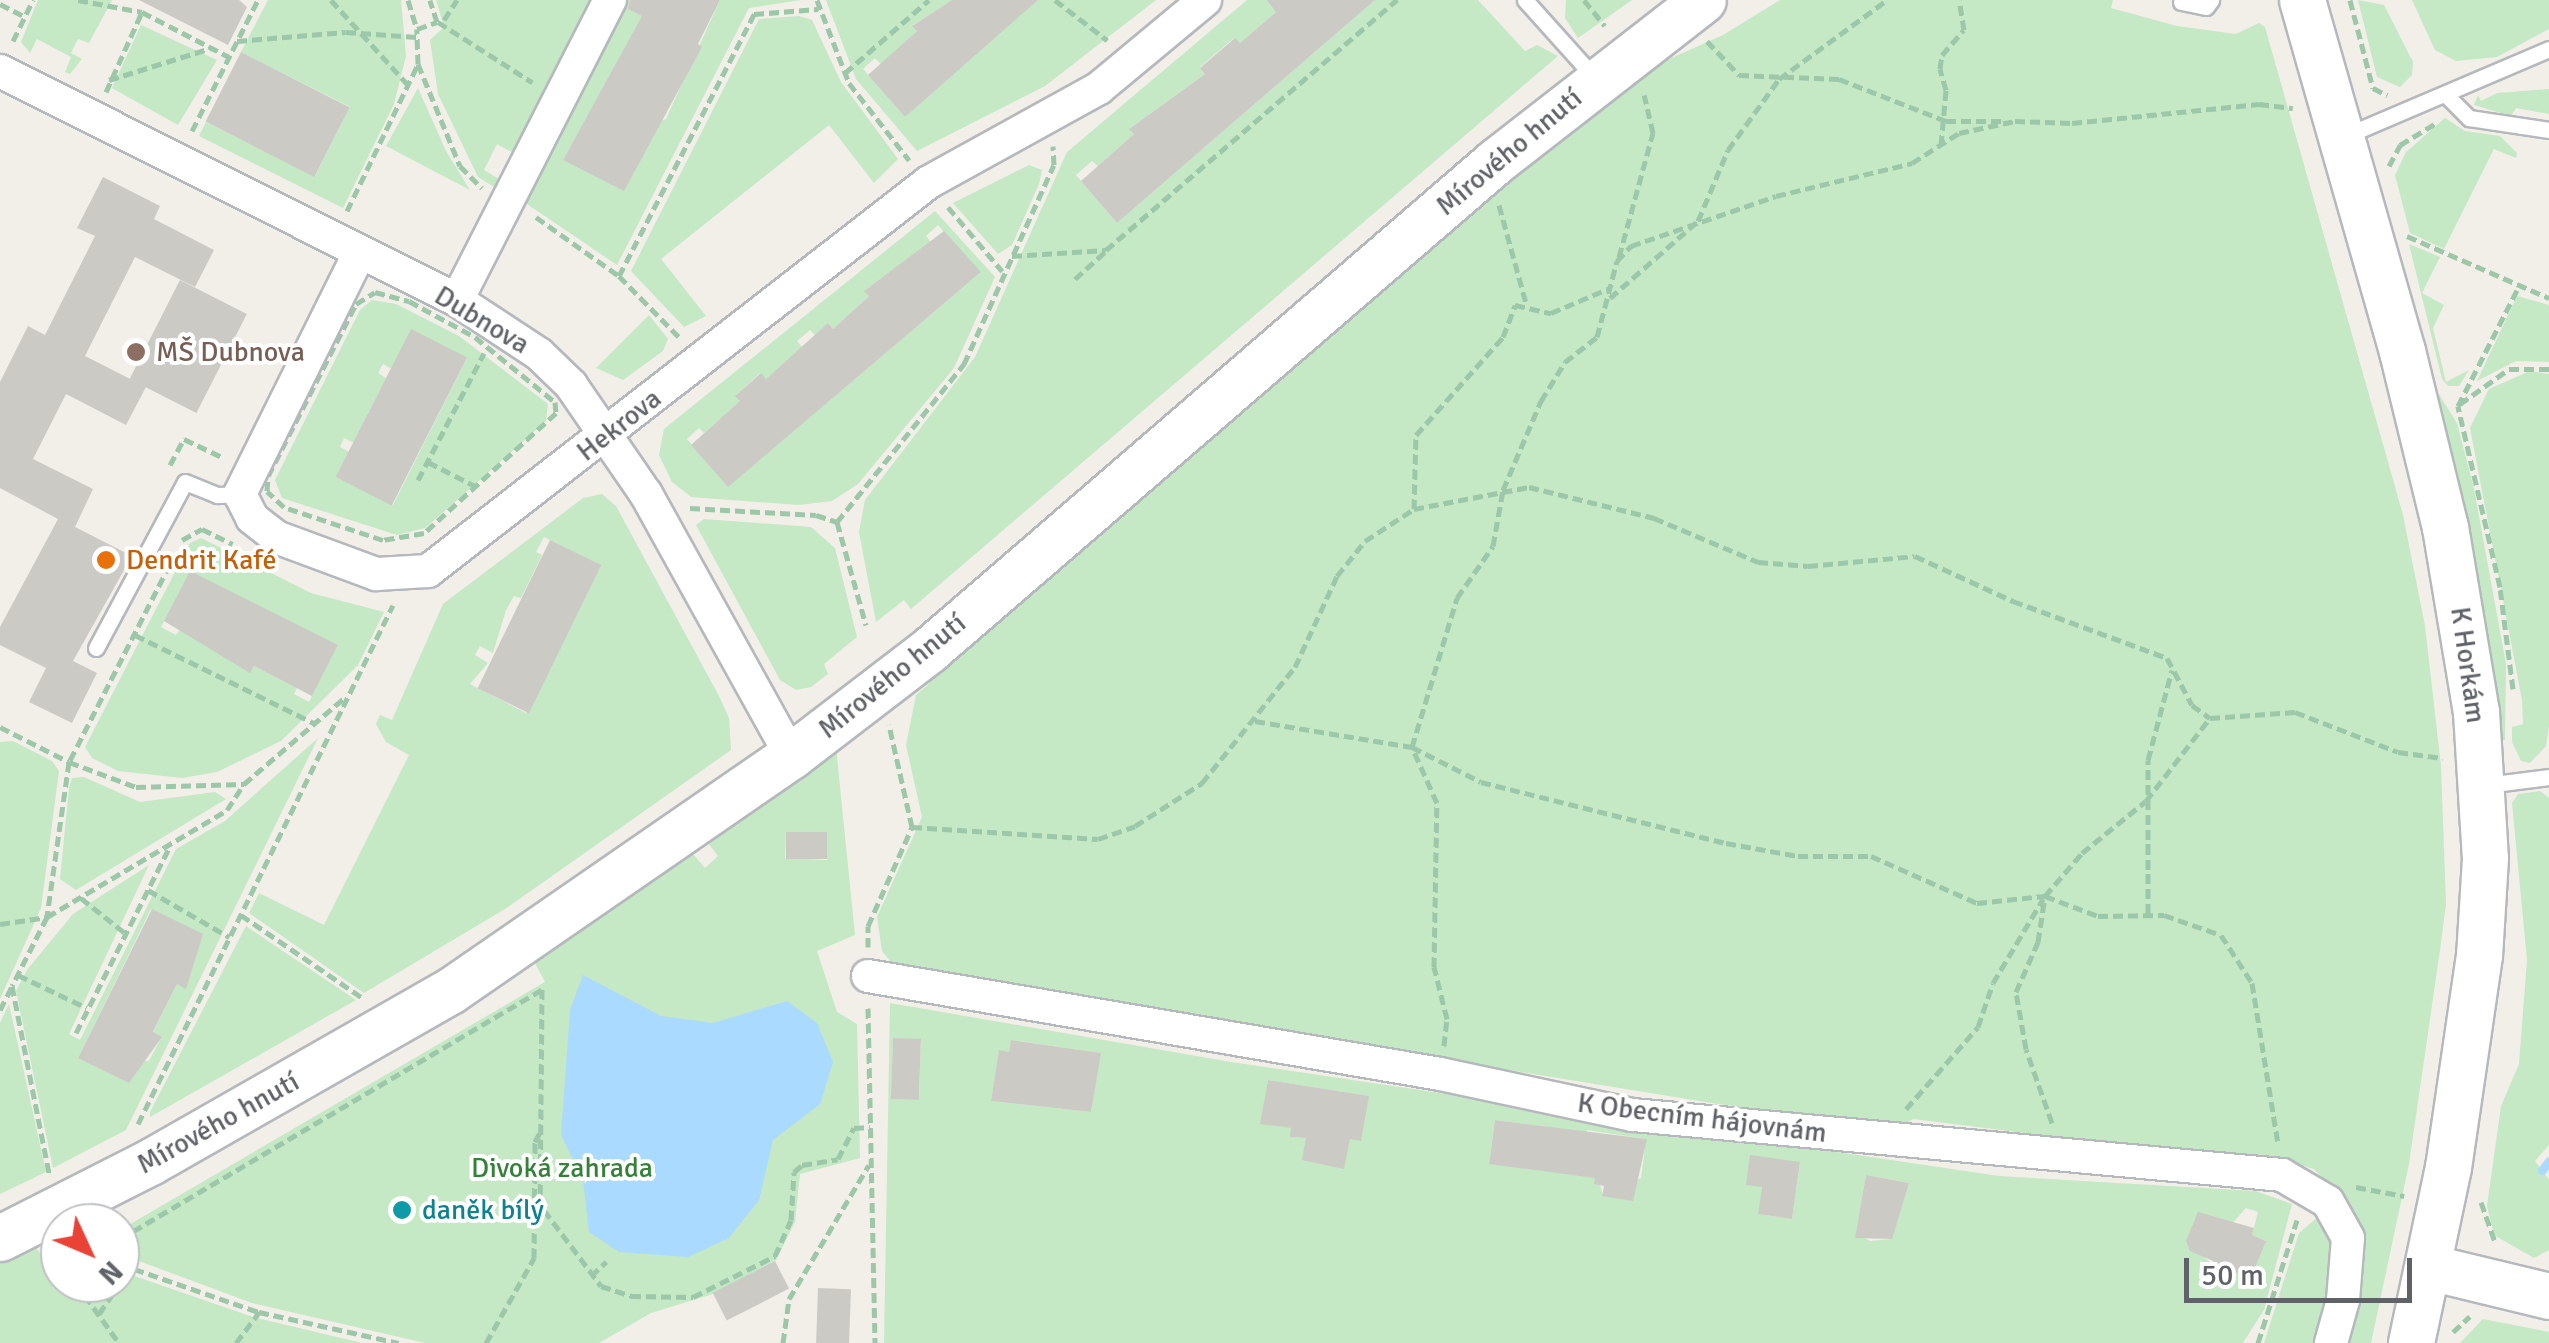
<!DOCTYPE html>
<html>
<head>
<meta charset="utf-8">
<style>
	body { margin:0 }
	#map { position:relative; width:2549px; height:1343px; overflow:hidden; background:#f1efe8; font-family:Signika,sans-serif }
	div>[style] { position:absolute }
	.green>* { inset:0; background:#c5e8c5 }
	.water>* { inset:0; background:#aadaff }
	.stream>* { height:9px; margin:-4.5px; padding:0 4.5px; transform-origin:4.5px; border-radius:4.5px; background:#aadaff }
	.building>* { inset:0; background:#cccac5; transform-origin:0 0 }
	.path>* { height:5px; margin-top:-2.5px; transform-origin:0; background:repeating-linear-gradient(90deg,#9cc7a9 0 10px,transparent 0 15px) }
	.roads { filter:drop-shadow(2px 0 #b5b8bc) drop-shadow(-2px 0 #b5b8bc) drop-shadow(0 2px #b5b8bc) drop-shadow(0 -2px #b5b8bc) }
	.lane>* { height:15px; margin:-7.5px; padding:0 7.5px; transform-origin:7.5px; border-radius:7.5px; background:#fff }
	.street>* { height:32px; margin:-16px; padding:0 16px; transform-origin:16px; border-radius:16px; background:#fff }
	.secondary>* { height:45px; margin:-22.5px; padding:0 22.5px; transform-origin:22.5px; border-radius:22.5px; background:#fff }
	.dots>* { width:28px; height:28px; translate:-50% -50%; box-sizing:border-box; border:5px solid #fff; border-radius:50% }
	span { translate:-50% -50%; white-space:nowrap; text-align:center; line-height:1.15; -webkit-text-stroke:8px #fff; paint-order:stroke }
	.street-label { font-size:28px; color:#5f6368 }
	.education-label { font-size:28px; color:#785e54 }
	.left { translate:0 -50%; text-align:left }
	.food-label { font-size:28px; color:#c56008 }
	.park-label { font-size:28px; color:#348238 }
	.culture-label { font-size:28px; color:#0d838f }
	.north { position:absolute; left:40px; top:1203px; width:100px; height:100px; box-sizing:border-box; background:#fff; border:2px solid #bfc1c3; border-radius:50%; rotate:134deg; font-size:28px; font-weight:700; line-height:40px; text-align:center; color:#5f6368 }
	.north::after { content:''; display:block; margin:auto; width:35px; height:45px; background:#ea4335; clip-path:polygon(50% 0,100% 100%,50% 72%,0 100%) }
	.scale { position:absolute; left:2184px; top:1258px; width:228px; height:45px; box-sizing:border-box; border:5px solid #5f6368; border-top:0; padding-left:12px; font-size:30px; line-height:35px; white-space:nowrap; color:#5f6368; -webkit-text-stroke:8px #fff; paint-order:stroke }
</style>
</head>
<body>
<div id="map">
	<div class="green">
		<div style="clip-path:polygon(38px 0,112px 0,89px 43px,78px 39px,71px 53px,82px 59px,70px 74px,65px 72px,71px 57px,37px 39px,30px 53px,21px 42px)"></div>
		<div style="clip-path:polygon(268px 0,401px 0,406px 56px,394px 104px,343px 208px,199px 136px,206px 122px,315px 176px,350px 107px,241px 52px)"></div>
		<div style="clip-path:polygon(436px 0,592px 0,517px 155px,497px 144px,484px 170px,504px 182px,499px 190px,478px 177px,438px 94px,430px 40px,444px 27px)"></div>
		<div style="clip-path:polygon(625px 0,644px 0,642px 17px,563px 160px,666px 119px,720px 0,801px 0,749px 8px,617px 265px,524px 202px)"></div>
		<div style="clip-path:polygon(826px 0,952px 0,913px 25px,917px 31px,881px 64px,875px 58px,863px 69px,905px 117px,1020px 0,1156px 0,1045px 86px,917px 151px,856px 79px)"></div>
		<div style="clip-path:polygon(1247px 0,1279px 0,1276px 12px,1240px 43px,1234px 38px,1200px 67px,1205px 74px,1130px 128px,1134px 134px,1098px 166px,1092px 161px,1076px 175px,1117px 223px,1375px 0,1478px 0,1525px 51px,1537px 45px,1558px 56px,911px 609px,904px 600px,876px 622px,859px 532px,865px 500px,975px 357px,1067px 152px)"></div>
		<div style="clip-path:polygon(1566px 0,1632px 0,1578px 38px,1565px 18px)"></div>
		<div style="clip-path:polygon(1780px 0,2113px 0,2111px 8px,2177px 26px,2236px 34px,2259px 23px,2265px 27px,2403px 515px,2425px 626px,2441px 766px,2446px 904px,2440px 950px,2409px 1164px,2371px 1343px,2343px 1343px,2364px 1268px,2353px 1210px,2314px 1169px,2268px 1155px,2043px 1144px,2033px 1134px,1913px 1119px,1899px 1127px,1718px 1104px,1042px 994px,893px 965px,882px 951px,877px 917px,922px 817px,906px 745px,916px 695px,930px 683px,926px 676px,1660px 53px,1667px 60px,1723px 35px)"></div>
		<div style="clip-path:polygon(2358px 0,2384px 5px,2413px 62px,2412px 75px,2400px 87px,2377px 77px)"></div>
		<div style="clip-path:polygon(2412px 0,2549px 0,2549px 29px,2497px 57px,2456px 61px,2435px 50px)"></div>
		<div style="clip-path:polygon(799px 16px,812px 20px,841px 82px,898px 159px,874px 183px,829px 125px,661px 259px,706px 316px,684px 327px,631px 271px,759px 19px)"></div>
		<div style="clip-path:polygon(141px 25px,217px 60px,178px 125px,112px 88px)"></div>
		<div style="clip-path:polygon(418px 88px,446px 151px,470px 190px,386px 146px)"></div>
		<div style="clip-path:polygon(2549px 89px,2549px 114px,2516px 108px,2511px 116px,2474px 105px,2478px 95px,2481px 101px,2497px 93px)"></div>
		<div style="clip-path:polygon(2445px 118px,2465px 131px,2500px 136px,2517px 153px,2516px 158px,2494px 149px,2444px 249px,2410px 233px,2395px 175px,2406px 152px)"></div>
		<div style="clip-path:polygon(1029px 165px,1042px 170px,1039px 184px,1012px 245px,998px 254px,953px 203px)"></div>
		<div style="clip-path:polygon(evenodd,935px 211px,995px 277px,954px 368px,858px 484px,832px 501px,799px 505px,691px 497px,672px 482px,659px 455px,664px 429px,935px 211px,938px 225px,980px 273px,728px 486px,687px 439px,699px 428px,704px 433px,741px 401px,736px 395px,760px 373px,766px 379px,802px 347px,797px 341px,810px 330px,815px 335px,828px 323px,833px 329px,869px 296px,865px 290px,931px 242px,926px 236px,938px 225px)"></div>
		<div style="clip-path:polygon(2409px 244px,2440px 257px,2422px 293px,2444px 305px,2433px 328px,2446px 382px,2469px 370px,2459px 386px,2448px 386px,2442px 379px)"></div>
		<div style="clip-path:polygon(2397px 254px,2433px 385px,2457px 423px,2474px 489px,2506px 664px,2505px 740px,2497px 741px)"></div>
		<div style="clip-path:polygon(2517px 296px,2549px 305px,2549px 362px,2516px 361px,2477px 381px)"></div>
		<div style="clip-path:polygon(evenodd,372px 300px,396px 304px,459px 336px,548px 404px,546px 421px,472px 487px,425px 528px,397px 535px,282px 498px,275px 480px,360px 310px,372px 300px,410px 330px,467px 358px,393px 505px,336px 477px,355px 455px,340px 447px,344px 438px,360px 446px,372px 421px,366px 417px,381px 388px,392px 382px,378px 373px,383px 364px,397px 372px,410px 330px)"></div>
		<div style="clip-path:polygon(649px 315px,668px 339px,663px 351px,623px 380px,596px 368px)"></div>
		<div style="clip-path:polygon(2530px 371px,2549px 374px,2549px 726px,2546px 746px,2530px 763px,2521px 761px,2512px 742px,2512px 727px,2523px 724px,2522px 700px,2470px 428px,2489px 389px)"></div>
		<div style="clip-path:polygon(evenodd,602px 494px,616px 506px,719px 696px,729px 718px,731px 750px,505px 909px,364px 993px,249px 913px,259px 893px,324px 925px,409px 755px,386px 742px,376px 724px,380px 715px,392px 720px,443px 604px,583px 498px,602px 494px,544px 537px,600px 565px,526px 713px,470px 684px,488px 663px,475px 655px,480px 646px,493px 653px,506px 610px,514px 596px,521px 598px,542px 555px,536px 552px,544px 537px)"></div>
		<div style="clip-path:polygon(704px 519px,811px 527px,835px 548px,857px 637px,824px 664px,828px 674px,811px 687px,796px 690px,780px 680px,696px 525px)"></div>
		<div style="clip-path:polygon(evenodd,201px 538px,311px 593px,384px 612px,358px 665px,281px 741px,217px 772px,182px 778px,118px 771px,92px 758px,85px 747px,190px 543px,201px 538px,190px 572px,337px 646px,309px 702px,294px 694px,297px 688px,254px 666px,250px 672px,180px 629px,176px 635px,161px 627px,190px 572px)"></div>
		<div style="clip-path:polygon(evenodd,318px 738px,126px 1130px,53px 1168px,16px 991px,27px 970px,73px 914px,149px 865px,69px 1034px,80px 1040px,176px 849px,225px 821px,318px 738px,151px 909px,202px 934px,186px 988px,177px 984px,153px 1033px,161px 1038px,149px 1061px,78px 1058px,151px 909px)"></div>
		<div style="clip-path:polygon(13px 741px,52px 761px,59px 771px,41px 908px,0 999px,0 742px)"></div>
		<div style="clip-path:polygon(evenodd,836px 747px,855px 935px,817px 951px,837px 1012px,857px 1024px,860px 1158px,800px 1174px,795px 1222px,776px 1260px,713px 1294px,651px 1313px,599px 1343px,425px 1343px,252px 1303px,120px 1254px,120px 1230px,545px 982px,535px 963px,692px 853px,705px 868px,718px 856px,708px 843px,836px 747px,786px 832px,827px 832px,827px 860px,785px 858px,786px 832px)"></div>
		<div style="clip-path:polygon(84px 777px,140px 802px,215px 792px,226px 799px,76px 890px,60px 879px,69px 788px,72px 778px)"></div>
		<div style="clip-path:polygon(2540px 791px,2549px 798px,2549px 1145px,2535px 1161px,2549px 1180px,2549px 1250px,2534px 1258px,2494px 1235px,2487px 1206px,2501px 1106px,2519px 1064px,2527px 960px,2512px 803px,2518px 794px)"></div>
		<div style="clip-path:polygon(246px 926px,356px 1000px,150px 1117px,150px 1112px)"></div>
		<div style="clip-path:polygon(evenodd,890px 1003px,1231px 1062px,1999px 1176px,2255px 1191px,2292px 1204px,2264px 1310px,2243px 1343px,884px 1343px,890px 1003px,893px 1038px,921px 1040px,919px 1100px,891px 1099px,893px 1038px,890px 1003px,1012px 1040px,1100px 1053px,1091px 1112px,991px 1101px,999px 1051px,1009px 1052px,1012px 1040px,890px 1003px,1268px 1080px,1368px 1096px,1361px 1140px,1307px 1131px,1305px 1138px,1291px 1137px,1291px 1128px,1264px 1105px,1268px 1080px,890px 1003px,1495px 1120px,1549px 1127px,1489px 1164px,1495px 1120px,890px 1003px,1587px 1130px,1646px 1139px,1641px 1178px,1603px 1196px,1596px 1171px,1581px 1168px,1587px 1130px,890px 1003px,1800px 1163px,1792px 1219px,1759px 1214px,1762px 1187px,1800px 1163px,890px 1003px,1866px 1175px,1909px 1183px,1891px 1239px,1870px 1241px,1856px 1233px,1866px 1175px,890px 1003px,2246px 1208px,2258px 1212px,2252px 1235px,2266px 1241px,2225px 1276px,2186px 1241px,2230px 1226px,2246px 1208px)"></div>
		<div style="clip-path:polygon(9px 1004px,46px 1172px,0 1194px,0 1023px)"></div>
		<div style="clip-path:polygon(2318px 1217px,2331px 1230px,2335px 1270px,2315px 1343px,2264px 1343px,2299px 1233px)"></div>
		<div style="clip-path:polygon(34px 1244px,60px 1283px,120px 1283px,120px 1271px,253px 1317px,362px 1343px,0 1343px,0 1261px)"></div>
		<div style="clip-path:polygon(2483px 1319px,2549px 1332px,2549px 1343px,2460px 1343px)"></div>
	</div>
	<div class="water">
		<div style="clip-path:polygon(583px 975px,661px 1016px,713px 1023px,787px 1001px,817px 1023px,833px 1062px,820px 1104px,773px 1140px,759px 1200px,729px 1238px,688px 1257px,619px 1252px,589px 1232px,583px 1180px,561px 1135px,570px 1010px)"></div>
	</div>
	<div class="stream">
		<div style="left:2542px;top:1170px;width:11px;rotate:-52deg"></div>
	</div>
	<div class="building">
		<div style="clip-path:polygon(139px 0,239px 0,247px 7px,228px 45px)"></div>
		<div style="clip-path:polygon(630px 0,720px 0,698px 44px,702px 47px,624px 191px,563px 160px,642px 16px,628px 9px)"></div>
		<div style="clip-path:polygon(952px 0,1038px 0,905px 117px,868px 75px,917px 31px,912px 26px)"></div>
		<div style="clip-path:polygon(1267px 0,1375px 0,1117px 223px,1081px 181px,1134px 134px,1129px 129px,1205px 74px,1200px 68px,1235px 38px,1240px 43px,1276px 12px)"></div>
		<div style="left:241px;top:52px;width:122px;height:78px;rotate:27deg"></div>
		<div style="clip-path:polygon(103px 177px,160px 206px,154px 219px,214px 250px,195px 287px,135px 257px,85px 356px,146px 387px,126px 425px,66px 394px,33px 459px,93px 489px,75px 527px,132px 556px,73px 661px,97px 673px,72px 723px,29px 702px,46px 668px,0 645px,0 627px,58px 519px,0 488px,0 382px,28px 326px,45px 335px,95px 236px,77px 228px)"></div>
		<div style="clip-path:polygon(944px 231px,981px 272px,728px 487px,691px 445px,740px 401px,735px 396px,761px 373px,766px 379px,828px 323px,833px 329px,869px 296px,864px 291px)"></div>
		<div style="left:180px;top:280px;width:75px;height:111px;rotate:27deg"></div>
		<div style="left:411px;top:329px;width:63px;height:166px;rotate:27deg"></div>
		<div style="left:550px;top:540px;width:57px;height:165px;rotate:26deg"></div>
		<div style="clip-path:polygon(190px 571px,338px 645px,312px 696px,254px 666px,250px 673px,164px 621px)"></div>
		<div style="left:786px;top:832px;width:41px;height:27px"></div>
		<div style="clip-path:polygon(152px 909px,203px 934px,186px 989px,177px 984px,153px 1032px,162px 1037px,129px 1083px,78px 1058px)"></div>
		<div style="left:893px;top:1038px;width:28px;height:61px;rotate:2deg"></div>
		<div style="clip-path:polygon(1011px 1040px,1101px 1053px,1091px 1112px,991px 1101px,999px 1050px,1009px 1052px)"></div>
		<div style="clip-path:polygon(1268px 1080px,1369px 1096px,1361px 1141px,1350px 1139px,1344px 1169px,1302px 1160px,1306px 1138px,1290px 1137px,1291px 1128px,1260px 1124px)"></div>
		<div style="clip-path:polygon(1495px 1120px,1647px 1139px,1633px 1201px,1602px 1196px,1604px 1186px,1594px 1184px,1595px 1178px,1489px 1164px)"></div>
		<div style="clip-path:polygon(1750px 1155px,1800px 1162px,1792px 1219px,1758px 1214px,1762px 1187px,1746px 1185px)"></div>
		<div style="clip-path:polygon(1866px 1175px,1909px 1183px,1892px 1239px,1855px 1238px)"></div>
		<div style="clip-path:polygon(2198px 1212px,2254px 1228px,2252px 1235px,2266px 1241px,2251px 1277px,2239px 1272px,2220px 1278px,2213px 1261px,2190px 1251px,2186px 1241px)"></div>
		<div style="left:775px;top:1261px;width:31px;height:70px;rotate:63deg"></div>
		<div style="left:818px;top:1288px;width:33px;height:55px;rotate:2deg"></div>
	</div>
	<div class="path">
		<div style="left:78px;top:0;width:65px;rotate:10.6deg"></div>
		<div style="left:331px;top:0;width:115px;rotate:47.8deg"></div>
		<div style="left:408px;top:0;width:30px;rotate:73deg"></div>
		<div style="left:817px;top:0;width:89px;rotate:68.9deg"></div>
		<div style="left:849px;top:83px;width:98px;rotate:52.1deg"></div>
		<div style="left:1055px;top:0;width:66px;rotate:37.6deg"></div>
		<div style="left:1584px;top:0;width:33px;rotate:51deg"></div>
		<div style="left:2350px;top:0;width:91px;rotate:75.4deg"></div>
		<div style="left:2373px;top:88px;width:16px;rotate:27deg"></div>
		<div style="left:0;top:4px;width:27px;rotate:27deg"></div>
		<div style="left:444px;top:20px;width:24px;rotate:-57deg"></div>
		<div style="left:438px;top:22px;width:112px;rotate:32.6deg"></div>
		<div style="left:13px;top:41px;width:46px;rotate:-64deg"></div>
		<div style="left:237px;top:41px;width:109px;rotate:-4.7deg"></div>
		<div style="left:346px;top:32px;width:71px;rotate:4deg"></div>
		<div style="left:1707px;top:41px;width:47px;rotate:46.7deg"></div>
		<div style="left:1739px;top:75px;width:100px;rotate:2.3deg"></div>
		<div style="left:1839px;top:79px;width:115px;rotate:21.4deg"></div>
		<div style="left:1946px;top:121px;width:56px"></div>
		<div style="left:418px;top:64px;width:110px;rotate:67.6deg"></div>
		<div style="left:460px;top:166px;width:31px;rotate:45deg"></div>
		<div style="left:845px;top:73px;width:111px;rotate:-41deg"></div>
		<div style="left:109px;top:80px;width:107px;rotate:-17.4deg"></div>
		<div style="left:106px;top:92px;width:88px;rotate:-65.8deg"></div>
		<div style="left:142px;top:12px;width:98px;rotate:27.3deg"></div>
		<div style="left:192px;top:131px;width:147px;rotate:-63.3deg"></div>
		<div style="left:1941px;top:145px;width:55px;rotate:-84.8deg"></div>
		<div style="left:1946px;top:90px;width:22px;rotate:-106deg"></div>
		<div style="left:1940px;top:69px;width:14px;rotate:-82deg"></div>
		<div style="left:1942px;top:55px;width:33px;rotate:-49deg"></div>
		<div style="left:1964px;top:30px;width:30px;rotate:-99deg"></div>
		<div style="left:2389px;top:166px;width:24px;rotate:-62deg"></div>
		<div style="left:2400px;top:145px;width:44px;rotate:-31.2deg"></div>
		<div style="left:1499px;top:205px;width:102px;rotate:74.6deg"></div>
		<div style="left:948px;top:207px;width:84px;rotate:49.8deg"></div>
		<div style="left:347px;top:211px;width:163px;rotate:-64.2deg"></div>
		<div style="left:418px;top:64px;width:35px;rotate:-92deg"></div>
		<div style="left:417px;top:29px;width:21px;rotate:-19deg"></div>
		<div style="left:437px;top:22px;width:23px;rotate:-108deg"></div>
		<div style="left:536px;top:217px;width:102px;rotate:35.4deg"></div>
		<div style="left:619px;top:276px;width:87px;rotate:45.5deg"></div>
		<div style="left:2407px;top:236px;width:155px;rotate:23.6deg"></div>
		<div style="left:1012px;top:256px;width:94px;rotate:-3.7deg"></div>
		<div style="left:1106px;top:250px;width:384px;rotate:-40.7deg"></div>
		<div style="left:1619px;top:257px;width:129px;rotate:-74.7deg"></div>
		<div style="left:1653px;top:133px;width:39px;rotate:-103deg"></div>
		<div style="left:619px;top:276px;width:295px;rotate:-62.7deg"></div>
		<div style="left:754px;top:14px;width:64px;rotate:-4.5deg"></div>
		<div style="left:1075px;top:279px;width:42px;rotate:-42.1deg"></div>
		<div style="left:375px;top:292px;width:35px;rotate:15deg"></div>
		<div style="left:409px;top:301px;width:75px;rotate:28.6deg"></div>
		<div style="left:475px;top:337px;width:103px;rotate:39.1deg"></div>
		<div style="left:555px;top:402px;width:11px;rotate:85deg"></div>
		<div style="left:556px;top:413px;width:178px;rotate:137.7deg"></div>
		<div style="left:424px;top:533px;width:42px;rotate:170.3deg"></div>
		<div style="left:383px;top:540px;width:104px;rotate:-161.6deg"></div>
		<div style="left:284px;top:507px;width:23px;rotate:-137deg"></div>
		<div style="left:267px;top:491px;width:15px;rotate:-86deg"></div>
		<div style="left:268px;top:476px;width:193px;rotate:-62.9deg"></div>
		<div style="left:356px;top:304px;width:22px;rotate:-32deg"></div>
		<div style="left:1610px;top:298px;width:117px;rotate:-41.2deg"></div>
		<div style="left:1698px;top:221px;width:77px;rotate:-67.1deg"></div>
		<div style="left:1728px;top:150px;width:87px;rotate:-54.3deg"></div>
		<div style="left:1779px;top:79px;width:134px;rotate:-36.2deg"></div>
		<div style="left:2460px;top:404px;width:60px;rotate:-35.5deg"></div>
		<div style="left:2509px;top:369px;width:40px"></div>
		<div style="left:428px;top:462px;width:55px;rotate:27deg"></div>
		<div style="left:170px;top:465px;width:30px;rotate:-62deg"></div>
		<div style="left:184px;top:439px;width:44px;rotate:25.4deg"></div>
		<div style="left:418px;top:480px;width:143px;rotate:-62.5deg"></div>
		<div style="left:690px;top:508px;width:126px;rotate:3.2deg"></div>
		<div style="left:816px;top:515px;width:22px;rotate:18deg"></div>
		<div style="left:837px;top:522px;width:107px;rotate:74.3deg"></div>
		<div style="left:1414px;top:509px;width:117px;rotate:-10.8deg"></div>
		<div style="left:1529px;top:487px;width:129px;rotate:13.9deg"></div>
		<div style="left:1654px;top:518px;width:113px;rotate:22.9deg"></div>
		<div style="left:1758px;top:562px;width:50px;rotate:4.6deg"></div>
		<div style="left:1808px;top:566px;width:107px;rotate:-5.3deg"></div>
		<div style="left:1915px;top:556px;width:108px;rotate:24.7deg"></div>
		<div style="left:2013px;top:601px;width:164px;rotate:20.3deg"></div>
		<div style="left:2167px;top:658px;width:53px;rotate:62deg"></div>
		<div style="left:2192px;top:705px;width:22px;rotate:36deg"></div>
		<div style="left:2210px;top:718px;width:85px;rotate:-4deg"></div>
		<div style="left:2295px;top:712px;width:110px;rotate:21.2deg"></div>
		<div style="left:2398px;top:752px;width:45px;rotate:7.6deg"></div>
		<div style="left:837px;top:522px;width:203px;rotate:-51.2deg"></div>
		<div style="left:964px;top:364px;width:218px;rotate:-65.7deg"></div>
		<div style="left:1054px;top:165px;width:19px;rotate:-93deg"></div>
		<div style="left:182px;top:540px;width:23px;rotate:-29deg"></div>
		<div style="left:202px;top:529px;width:34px;rotate:26deg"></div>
		<div style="left:170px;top:564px;width:222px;rotate:117deg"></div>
		<div style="left:69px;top:762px;width:72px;rotate:20.5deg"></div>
		<div style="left:136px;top:787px;width:108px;rotate:-1.6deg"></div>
		<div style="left:135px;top:635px;width:202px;rotate:26.2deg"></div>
		<div style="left:2513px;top:689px;width:103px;rotate:-97.3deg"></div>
		<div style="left:2500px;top:587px;width:186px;rotate:-103.1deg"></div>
		<div style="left:2458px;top:406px;width:130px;rotate:-63deg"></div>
		<div style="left:1255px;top:721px;width:159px;rotate:9.4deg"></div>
		<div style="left:1412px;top:747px;width:77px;rotate:26.9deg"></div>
		<div style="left:1481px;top:782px;width:252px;rotate:14deg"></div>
		<div style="left:1726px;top:843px;width:73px;rotate:10.2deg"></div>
		<div style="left:1798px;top:856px;width:73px"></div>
		<div style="left:1871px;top:856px;width:116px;rotate:23.9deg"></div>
		<div style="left:1977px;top:903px;width:68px;rotate:-5.9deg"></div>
		<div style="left:2045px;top:896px;width:57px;rotate:20.7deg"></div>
		<div style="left:2098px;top:916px;width:66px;rotate:-0.9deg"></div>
		<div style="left:2164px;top:915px;width:60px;rotate:19.3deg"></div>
		<div style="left:2221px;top:935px;width:57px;rotate:57.1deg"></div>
		<div style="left:2252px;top:983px;width:162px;rotate:80.8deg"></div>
		<div style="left:0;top:727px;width:77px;rotate:26.9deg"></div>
		<div style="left:69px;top:762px;width:157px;rotate:98.1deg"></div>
		<div style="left:47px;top:917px;width:77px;rotate:116.9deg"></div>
		<div style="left:12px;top:986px;width:191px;rotate:78.8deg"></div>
		<div style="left:912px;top:827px;width:186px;rotate:3.7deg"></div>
		<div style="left:1098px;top:839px;width:39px;rotate:-19deg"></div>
		<div style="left:1135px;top:826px;width:80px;rotate:-32.7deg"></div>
		<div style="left:1202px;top:783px;width:149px;rotate:-51.3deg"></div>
		<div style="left:1295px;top:667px;width:100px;rotate:-65.2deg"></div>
		<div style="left:1337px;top:576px;width:45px;rotate:-51.3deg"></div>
		<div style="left:1365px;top:541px;width:59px;rotate:-33.1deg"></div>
		<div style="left:1414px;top:509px;width:74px;rotate:-88.5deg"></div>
		<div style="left:1416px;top:435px;width:131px;rotate:-48.4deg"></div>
		<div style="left:1503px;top:337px;width:34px;rotate:-69deg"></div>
		<div style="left:1515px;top:305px;width:37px;rotate:13deg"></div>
		<div style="left:1551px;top:313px;width:64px;rotate:-23deg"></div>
		<div style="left:148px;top:890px;width:94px;rotate:30.1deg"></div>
		<div style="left:81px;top:898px;width:56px;rotate:38.5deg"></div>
		<div style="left:2148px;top:914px;width:154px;rotate:-90deg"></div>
		<div style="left:2148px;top:760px;width:93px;rotate:-75.1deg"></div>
		<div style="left:241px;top:915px;width:149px;rotate:34.3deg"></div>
		<div style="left:0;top:924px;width:48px;rotate:-8.5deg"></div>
		<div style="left:47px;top:917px;width:209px;rotate:-30.7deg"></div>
		<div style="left:227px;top:810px;width:31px;rotate:-57deg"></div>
		<div style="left:244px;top:784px;width:133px;rotate:-40.7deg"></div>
		<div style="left:868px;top:947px;width:21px;rotate:-90deg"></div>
		<div style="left:868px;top:926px;width:108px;rotate:-66deg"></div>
		<div style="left:912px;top:827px;width:105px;rotate:-102.7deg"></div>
		<div style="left:18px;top:975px;width:76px;rotate:25.6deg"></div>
		<div style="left:868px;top:1008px;width:335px;rotate:88.8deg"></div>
		<div style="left:0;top:1010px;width:27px;rotate:-63deg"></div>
		<div style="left:76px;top:1033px;width:209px;rotate:-63.3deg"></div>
		<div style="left:1444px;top:1046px;width:27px;rotate:-84deg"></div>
		<div style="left:1447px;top:1019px;width:54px;rotate:-104deg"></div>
		<div style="left:1434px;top:967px;width:164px;rotate:-89deg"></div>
		<div style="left:1437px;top:803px;width:61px;rotate:-114.1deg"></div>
		<div style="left:1412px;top:747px;width:156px;rotate:-73.2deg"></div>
		<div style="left:1457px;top:598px;width:63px;rotate:-55.3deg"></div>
		<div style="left:1493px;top:546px;width:57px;rotate:-79.9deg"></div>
		<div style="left:1503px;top:490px;width:97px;rotate:-66.9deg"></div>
		<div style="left:1541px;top:401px;width:46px;rotate:-58.4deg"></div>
		<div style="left:1565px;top:362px;width:41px;rotate:-38deg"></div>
		<div style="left:1597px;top:337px;width:79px;rotate:-75.3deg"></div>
		<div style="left:1617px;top:261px;width:21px;rotate:-47deg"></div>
		<div style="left:1631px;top:246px;width:153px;rotate:-19deg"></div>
		<div style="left:1776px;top:196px;width:140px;rotate:-13.6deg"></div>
		<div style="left:1912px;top:163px;width:56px;rotate:-32.6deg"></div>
		<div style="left:1959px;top:133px;width:57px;rotate:-12.1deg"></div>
		<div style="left:2015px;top:121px;width:57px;rotate:2deg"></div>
		<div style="left:2072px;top:123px;width:188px;rotate:-5.8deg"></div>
		<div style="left:2259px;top:104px;width:34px;rotate:7deg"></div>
		<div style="left:1906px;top:1109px;width:109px;rotate:-48.7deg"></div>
		<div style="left:1978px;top:1027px;width:46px;rotate:-71.2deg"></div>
		<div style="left:1993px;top:983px;width:98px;rotate:-59.2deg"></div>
		<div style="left:2052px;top:1123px;width:78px;rotate:-109.4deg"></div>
		<div style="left:2026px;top:1049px;width:58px;rotate:-100deg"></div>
		<div style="left:2016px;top:992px;width:55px;rotate:-66.3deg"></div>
		<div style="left:2038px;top:942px;width:47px;rotate:-81.3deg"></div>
		<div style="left:2045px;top:896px;width:57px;rotate:-49.3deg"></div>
		<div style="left:2082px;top:853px;width:82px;rotate:-39.1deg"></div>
		<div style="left:2146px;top:801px;width:105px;rotate:-52.4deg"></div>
		<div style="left:138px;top:1124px;width:578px;rotate:-63.83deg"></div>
		<div style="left:2356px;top:1187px;width:49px;rotate:10.6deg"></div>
		<div style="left:535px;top:1198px;width:110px;rotate:53.1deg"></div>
		<div style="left:601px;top:1286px;width:32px;rotate:18deg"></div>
		<div style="left:631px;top:1296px;width:62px;rotate:0.9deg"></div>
		<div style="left:693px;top:1297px;width:92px;rotate:-26.6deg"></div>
		<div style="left:775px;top:1256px;width:39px;rotate:-66deg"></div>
		<div style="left:791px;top:1220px;width:48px;rotate:-86.4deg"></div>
		<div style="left:794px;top:1172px;width:11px;rotate:-41deg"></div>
		<div style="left:802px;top:1165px;width:36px;rotate:-9deg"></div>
		<div style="left:838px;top:1159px;width:35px;rotate:-63deg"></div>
		<div style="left:854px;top:1128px;width:16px;rotate:-4deg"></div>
		<div style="left:2481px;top:1202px;width:42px;rotate:70.7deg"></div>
		<div style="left:120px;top:1239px;width:490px;rotate:-30.6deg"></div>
		<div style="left:542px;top:989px;width:215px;rotate:90.5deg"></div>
		<div style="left:59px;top:1259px;width:1px"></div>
		<div style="left:120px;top:1264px;width:147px;rotate:19.1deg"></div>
		<div style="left:259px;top:1312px;width:143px;rotate:12.5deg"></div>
		<div style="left:591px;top:1276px;width:21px;rotate:-43deg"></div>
		<div style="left:76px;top:1283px;width:74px;rotate:54.4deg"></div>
		<div style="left:99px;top:1314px;width:57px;rotate:-55.8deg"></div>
		<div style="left:2453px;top:1332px;width:23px;rotate:-43deg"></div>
		<div style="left:236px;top:1343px;width:39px;rotate:-53deg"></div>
		<div style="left:486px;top:1343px;width:98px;rotate:-60.5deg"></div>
		<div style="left:534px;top:1258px;width:116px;rotate:-89.5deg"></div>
		<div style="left:535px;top:1142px;width:13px;rotate:-63deg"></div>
		<div style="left:783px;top:1343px;width:44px;rotate:-82.2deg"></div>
		<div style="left:789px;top:1299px;width:156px;rotate:-59.2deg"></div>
		<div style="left:2258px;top:1343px;width:129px;rotate:-72.4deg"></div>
	</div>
	<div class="roads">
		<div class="lane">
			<div style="left:1525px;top:0;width:106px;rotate:48.1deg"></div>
			<div style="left:2181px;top:2px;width:25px;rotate:11deg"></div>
			<div style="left:2206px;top:7px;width:9px;rotate:-54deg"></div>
			<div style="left:2446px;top:95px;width:33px;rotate:45deg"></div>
			<div style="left:2469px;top:118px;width:81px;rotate:8.5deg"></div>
			<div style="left:2345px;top:136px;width:222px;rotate:-23.1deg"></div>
			<div style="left:96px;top:648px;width:188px;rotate:-61.8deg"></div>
			<div style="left:185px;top:482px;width:35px;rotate:22deg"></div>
			<div style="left:217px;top:495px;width:23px;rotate:-2deg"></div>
			<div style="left:2486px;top:785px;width:64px;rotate:-7.2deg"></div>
		</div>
		<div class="street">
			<div style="left:0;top:71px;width:511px;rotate:26.62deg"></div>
			<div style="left:457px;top:300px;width:98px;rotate:33.4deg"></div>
			<div style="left:539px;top:354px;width:45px;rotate:44.1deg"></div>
			<div style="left:571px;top:385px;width:132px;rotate:55.5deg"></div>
			<div style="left:646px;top:494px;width:299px;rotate:61deg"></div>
			<div style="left:359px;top:254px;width:268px;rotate:116.4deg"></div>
			<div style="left:240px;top:494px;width:27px;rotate:63deg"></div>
			<div style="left:252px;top:518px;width:31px;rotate:38deg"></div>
			<div style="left:276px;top:537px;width:107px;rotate:20.3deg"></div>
			<div style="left:376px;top:574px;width:52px;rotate:-3.3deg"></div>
			<div style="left:428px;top:571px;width:634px;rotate:-37.83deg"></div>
			<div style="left:929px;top:182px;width:194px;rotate:-28.9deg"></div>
			<div style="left:1099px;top:88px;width:138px;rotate:-39.7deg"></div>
			<div style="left:457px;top:300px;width:337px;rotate:-63deg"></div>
			<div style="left:868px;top:976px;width:580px;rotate:9.72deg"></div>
			<div style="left:1440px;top:1074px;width:197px;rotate:12deg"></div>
			<div style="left:1633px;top:1115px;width:652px;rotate:5.28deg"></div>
			<div style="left:2282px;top:1175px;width:53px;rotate:30.4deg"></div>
			<div style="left:2328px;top:1202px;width:41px;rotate:60.9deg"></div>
			<div style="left:2348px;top:1238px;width:62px;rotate:94.6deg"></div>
			<div style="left:2343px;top:1300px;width:45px;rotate:105.6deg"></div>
		</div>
		<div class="secondary">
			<div style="left:2302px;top:0;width:365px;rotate:74.1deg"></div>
			<div style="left:2402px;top:351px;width:181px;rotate:76.3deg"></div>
			<div style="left:2445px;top:527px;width:188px;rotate:80.5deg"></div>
			<div style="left:2476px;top:712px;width:146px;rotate:86.5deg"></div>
			<div style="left:2485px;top:858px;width:97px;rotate:93.5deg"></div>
			<div style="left:2479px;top:955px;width:214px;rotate:98.3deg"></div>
			<div style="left:2448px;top:1167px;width:180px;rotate:101.9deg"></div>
			<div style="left:0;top:1238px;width:168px;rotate:-26.9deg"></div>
			<div style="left:150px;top:1162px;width:345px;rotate:-29.7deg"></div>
			<div style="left:450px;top:991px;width:414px;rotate:-34.6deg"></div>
			<div style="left:791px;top:756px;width:174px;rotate:-37.5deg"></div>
			<div style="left:929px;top:650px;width:749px;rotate:-40.78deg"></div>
			<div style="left:1496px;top:161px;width:262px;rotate:-37.9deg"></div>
			<div style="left:2429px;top:1267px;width:123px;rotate:13.6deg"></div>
		</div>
	</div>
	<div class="dots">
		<div style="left:136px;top:352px;background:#8d6e63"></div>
		<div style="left:106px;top:560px;background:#e8710a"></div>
		<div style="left:402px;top:1210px;background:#0f9aa8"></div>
	</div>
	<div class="street-label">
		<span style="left:1509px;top:152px;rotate:-40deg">Mírového hnutí</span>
		<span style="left:482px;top:320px;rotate:31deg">Dubnova</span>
		<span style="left:619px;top:425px;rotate:-38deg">Hekrova</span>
		<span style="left:2468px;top:665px;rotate:82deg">K Horkám</span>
		<span style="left:892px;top:676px;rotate:-39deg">Mírového hnutí</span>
		<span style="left:1702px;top:1118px;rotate:7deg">K Obecním hájovnám</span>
		<span style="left:218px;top:1123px;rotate:-29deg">Mírového hnutí</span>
	</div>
	<div class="education-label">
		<span class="left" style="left:156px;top:352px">MŠ Dubnova</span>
	</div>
	<div class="food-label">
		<span class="left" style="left:126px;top:560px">Dendrit Kafé</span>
	</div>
	<div class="park-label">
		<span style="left:562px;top:1168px">Divoká zahrada</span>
	</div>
	<div class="culture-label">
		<span class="left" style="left:422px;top:1210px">daněk bílý</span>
	</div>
	<div class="north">N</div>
	<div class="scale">50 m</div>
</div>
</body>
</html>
